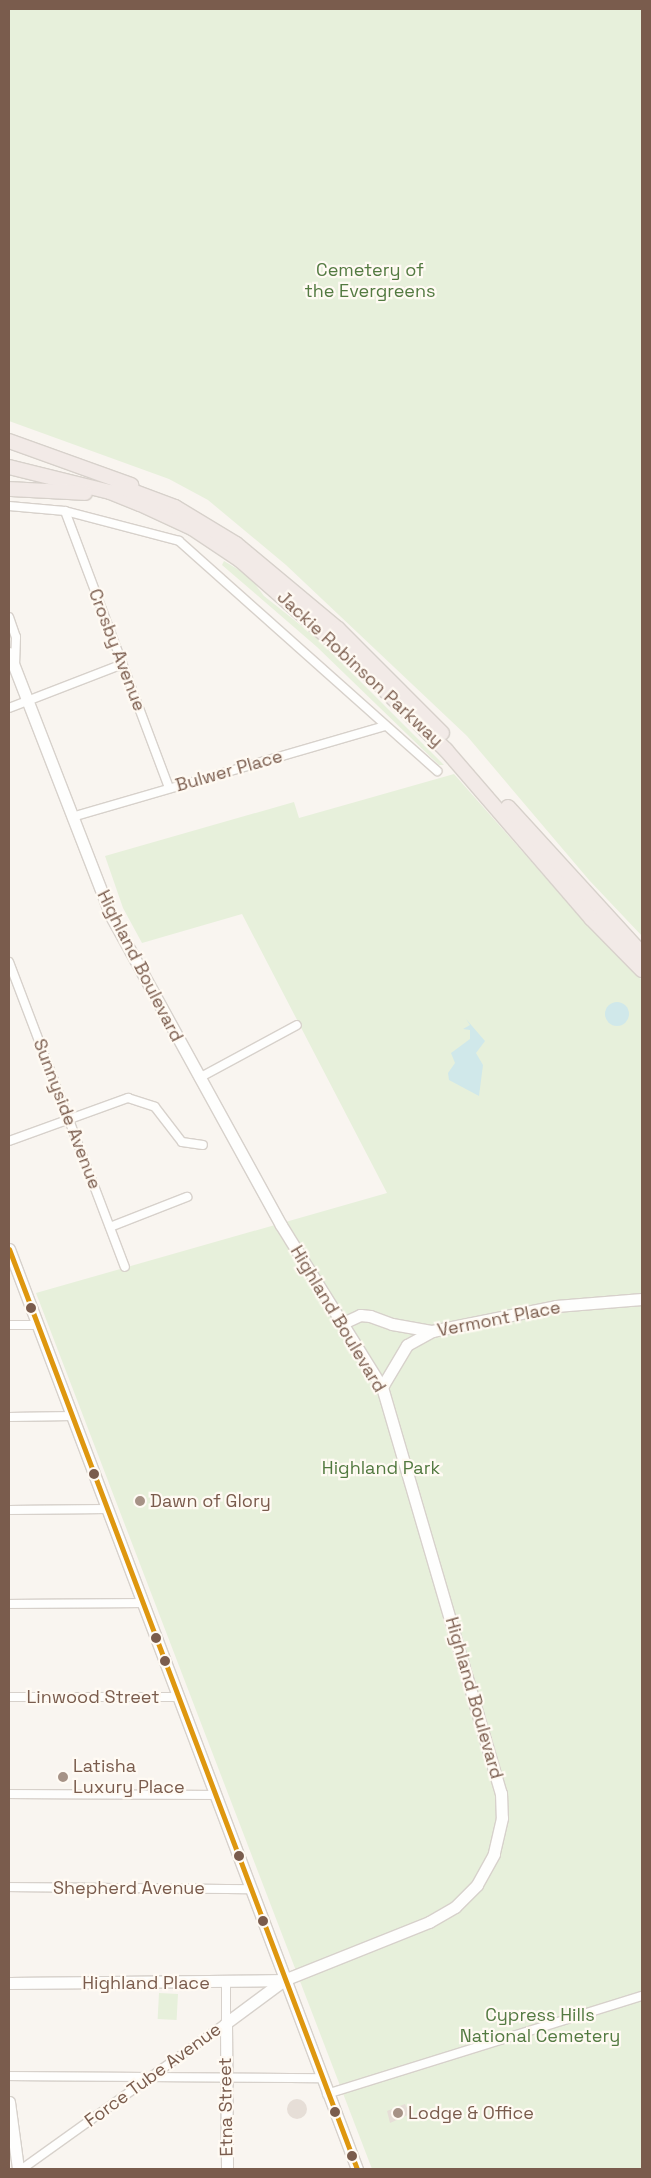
<!DOCTYPE html>
<html>
<head>
<meta charset="utf-8">
<style>
	body { margin:0 }
	#map { position:relative; width:651px; height:2178px; overflow:hidden; background:#f9f5f0; font-family:"Space Grotesk",sans-serif }
	div>[style] { position:absolute }
	.green>* { inset:0; background:#e7f0db; transform-origin:0 0 }
	.water>* { inset:0; background:#d0e8ea }
	.round { border-radius:50% }
	.building>* { inset:0; background:#e6ded7 }
	.roads { filter:drop-shadow(1px 0 #d7d1cb) drop-shadow(-1px 0 #d7d1cb) drop-shadow(0 1px #d7d1cb) drop-shadow(0 -1px #d7d1cb) }
	.street>* { height:8px; margin:-4px; padding:0 4px; transform-origin:4px; border-radius:4px; background:#fefefd }
	.secondary>* { height:11px; margin:-5.5px; padding:0 5.5px; transform-origin:5.5px; border-radius:5.5px; background:#fefefd }
	.highway>* { height:14px; margin:-7px; padding:0 7px; transform-origin:7px; border-radius:7px; background:#f2eae7 }
	.bus-1>* { height:5px; margin:-2.5px; padding:0 2.5px; transform-origin:2.5px; border-radius:2.5px; background:#de970f }
	.dots>* { width:14px; height:14px; translate:-50% -50%; box-sizing:border-box; border:2px solid #fffaf3; border-radius:50% }
	span { translate:-50% -50%; white-space:nowrap; text-align:center; line-height:1.15; -webkit-text-stroke:4.5px #fffaf3; paint-order:stroke }
	.park-label { font-size:18px; color:#537a41 }
	.street-label { font-size:18px; color:#7a5c4d }
	.poi-label { font-size:18px; color:#7a5c4d }
	.left { translate:0 -50%; text-align:left }
	.frame { position:absolute; inset:0; border:10px solid #7a5c4d; pointer-events:none }
</style>
</head>
<body>
<div id="map">
	<div class="green">
		<div style="clip-path:polygon(9px 9px,642px 9px,642px 936px,589px 880px,467px 736px,286px 565px,208px 500px,169px 479px,9px 421px)"></div>
		<div style="clip-path:polygon(224px 561px,249px 576px,264px 596px,318px 639px,444px 765px,439px 765px,317px 647px,222px 565px)"></div>
		<div style="clip-path:polygon(454px 774px,590px 928px,642px 980px,642px 2169px,372px 2169px,36px 1293px,387px 1193px,242px 914px,142px 943px,123px 908px,105px 856px,294px 802px,299px 818px)"></div>
		<div style="left:159px;top:1993px;width:19px;height:26px;rotate:3deg"></div>
	</div>
	<div class="water">
		<div class="round" style="left:605px;top:1002px;width:24px;height:24px"></div>
		<div style="clip-path:polygon(466px 1019px,485px 1041px,476px 1053px,483px 1065px,479px 1096px,449px 1080px,448px 1073px,455px 1063px,451px 1053px,470px 1039px,470px 1030px,463px 1029px,470px 1025px)"></div>
	</div>
	<div class="building">
		<div class="round" style="left:287px;top:2099px;width:20px;height:20px"></div>
		<div style="clip-path:polygon(405px 2104px,410px 2114px,390px 2123px,387px 2111px)"></div>
	</div>
	<div class="roads">
		<div class="street">
			<div style="left:9px;top:506px;width:56px;rotate:5.1deg"></div>
			<div style="left:65px;top:511px;width:118px;rotate:14.7deg"></div>
			<div style="left:179px;top:541px;width:346px;rotate:41.7deg"></div>
			<div style="left:65px;top:511px;width:296px;rotate:69.4deg"></div>
			<div style="left:9px;top:617px;width:21px;rotate:71deg"></div>
			<div style="left:16px;top:637px;width:26px;rotate:92deg"></div>
			<div style="left:9px;top:708px;width:122px;rotate:-21.1deg"></div>
			<div style="left:72px;top:817px;width:326px;rotate:-16.2deg"></div>
			<div style="left:9px;top:962px;width:326px;rotate:69.2deg"></div>
			<div style="left:199px;top:1078px;width:111px;rotate:-28.4deg"></div>
			<div style="left:9px;top:1141px;width:127px;rotate:-19.9deg"></div>
			<div style="left:128px;top:1098px;width:28px;rotate:18deg"></div>
			<div style="left:155px;top:1107px;width:44px;rotate:52.4deg"></div>
			<div style="left:182px;top:1142px;width:21px;rotate:8deg"></div>
			<div style="left:110px;top:1227px;width:83px;rotate:-21.3deg"></div>
			<div style="left:9px;top:1325px;width:28px"></div>
			<div style="left:9px;top:1417px;width:63px;rotate:-0.9deg"></div>
			<div style="left:9px;top:1510px;width:98px;rotate:-0.6deg"></div>
			<div style="left:9px;top:1604px;width:134px;rotate:-0.4deg"></div>
			<div style="left:9px;top:1697px;width:169px"></div>
			<div style="left:9px;top:1794px;width:206px;rotate:0.3deg"></div>
			<div style="left:9px;top:1887px;width:241px;rotate:0.5deg"></div>
			<div style="left:9px;top:2076px;width:312px;rotate:0.4deg"></div>
			<div style="left:327px;top:2094px;width:330px;rotate:-17.3deg"></div>
			<div style="left:22px;top:2169px;width:251px;rotate:-35.6deg"></div>
			<div style="left:226px;top:2023px;width:39px;rotate:-90deg"></div>
		</div>
		<div class="secondary">
			<div style="left:9px;top:653px;width:280px;rotate:68.8deg"></div>
			<div style="left:110px;top:914px;width:355px;rotate:61.2deg"></div>
			<div style="left:281px;top:1225px;width:191px;rotate:58.1deg"></div>
			<div style="left:382px;top:1387px;width:423px;rotate:73.7deg"></div>
			<div style="left:501px;top:1793px;width:25px;rotate:88deg"></div>
			<div style="left:502px;top:1818px;width:37px;rotate:103deg"></div>
			<div style="left:494px;top:1854px;width:35px;rotate:119deg"></div>
			<div style="left:477px;top:1885px;width:31px;rotate:135deg"></div>
			<div style="left:455px;top:1907px;width:30px;rotate:150deg"></div>
			<div style="left:429px;top:1922px;width:156px;rotate:158.2deg"></div>
			<div style="left:284px;top:1980px;width:72px;rotate:143.4deg"></div>
			<div style="left:226px;top:2023px;width:146px;rotate:89.6deg"></div>
			<div style="left:9px;top:1249px;width:984px;rotate:69.28deg"></div>
			<div style="left:343px;top:1323px;width:19px;rotate:-25deg"></div>
			<div style="left:360px;top:1315px;width:10px;rotate:6deg"></div>
			<div style="left:370px;top:1316px;width:23px;rotate:20deg"></div>
			<div style="left:392px;top:1324px;width:41px;rotate:9.9deg"></div>
			<div style="left:382px;top:1387px;width:49px;rotate:-59.2deg"></div>
			<div style="left:407px;top:1345px;width:29px;rotate:-29deg"></div>
			<div style="left:432px;top:1331px;width:126px;rotate:-11.4deg"></div>
			<div style="left:556px;top:1306px;width:86px;rotate:-4.7deg"></div>
			<div style="left:9px;top:1983px;width:275px;rotate:-0.6deg"></div>
			<div style="left:9px;top:2102px;width:68px;rotate:82.3deg"></div>
		</div>
		<div class="highway">
			<div style="left:9px;top:441px;width:130px;rotate:19.8deg"></div>
			<div style="left:9px;top:467px;width:104px;rotate:13.9deg"></div>
			<div style="left:110px;top:492px;width:32px;rotate:22deg"></div>
			<div style="left:140px;top:504px;width:57px;rotate:24.8deg"></div>
			<div style="left:192px;top:528px;width:58px;rotate:33.7deg"></div>
			<div style="left:240px;top:560px;width:153px;rotate:41.3deg"></div>
			<div style="left:355px;top:661px;width:127px;rotate:44.4deg"></div>
			<div style="left:446px;top:750px;width:222px;rotate:49.2deg"></div>
			<div style="left:591px;top:918px;width:73px;rotate:45.6deg"></div>
			<div style="left:119px;top:486px;width:60px;rotate:20.6deg"></div>
			<div style="left:175px;top:507px;width:71px;rotate:31.2deg"></div>
			<div style="left:236px;top:544px;width:133px;rotate:39.8deg"></div>
			<div style="left:338px;top:629px;width:147px;rotate:45deg"></div>
			<div style="left:9px;top:489px;width:76px;rotate:3deg"></div>
			<div style="left:508px;top:807px;width:199px;rotate:47.6deg"></div>
		</div>
	</div>
	<div class="bus-1">
		<div style="left:9px;top:1249px;width:984px;rotate:69.28deg"></div>
	</div>
	<div class="dots">
		<div style="left:31px;top:1308px;background:#7a5c4d"></div>
		<div style="left:94px;top:1474px;background:#7a5c4d"></div>
		<div style="left:140px;top:1501px;background:#a69286"></div>
		<div style="left:156px;top:1638px;background:#7a5c4d"></div>
		<div style="left:165px;top:1661px;background:#7a5c4d"></div>
		<div style="left:63px;top:1777px;background:#a69286"></div>
		<div style="left:239px;top:1856px;background:#7a5c4d"></div>
		<div style="left:263px;top:1921px;background:#7a5c4d"></div>
		<div style="left:335px;top:2112px;background:#7a5c4d"></div>
		<div style="left:398px;top:2113px;background:#a69286"></div>
		<div style="left:352px;top:2156px;background:#7a5c4d"></div>
	</div>
	<div class="park-label">
		<span style="left:370px;top:281px">Cemetery of<br>the Evergreens</span>
		<span style="left:381px;top:1468px">Highland Park</span>
		<span style="left:540px;top:2026px">Cypress Hills<br>National Cemetery</span>
	</div>
	<div class="street-label">
		<span style="left:117px;top:650px;rotate:69deg">Crosby Avenue</span>
		<span style="left:360px;top:669px;rotate:43deg">Jackie Robinson Parkway</span>
		<span style="left:229px;top:771px;rotate:-16deg">Bulwer Place</span>
		<span style="left:140px;top:966px;rotate:63deg">Highland Boulevard</span>
		<span style="left:67px;top:1114px;rotate:69deg">Sunnyside Avenue</span>
		<span style="left:338px;top:1319px;rotate:59deg">Highland Boulevard</span>
		<span style="left:499px;top:1319px;rotate:-11deg">Vermont Place</span>
		<span style="left:93px;top:1697px">Linwood Street</span>
		<span style="left:474px;top:1698px;rotate:74deg">Highland Boulevard</span>
		<span style="left:129px;top:1888px">Shepherd Avenue</span>
		<span style="left:146px;top:1983px">Highland Place</span>
		<span style="left:153px;top:2075px;rotate:-36deg">Force Tube Avenue</span>
		<span style="left:226px;top:2107px;rotate:-91deg">Etna Street</span>
	</div>
	<div class="poi-label">
		<span class="left" style="left:150px;top:1501px">Dawn of Glory</span>
		<span class="left" style="left:73px;top:1777px">Latisha<br>Luxury Place</span>
		<span class="left" style="left:408px;top:2113px">Lodge &amp; Office</span>
	</div>
	<div class="frame"></div>
</div>
</body>
</html>
